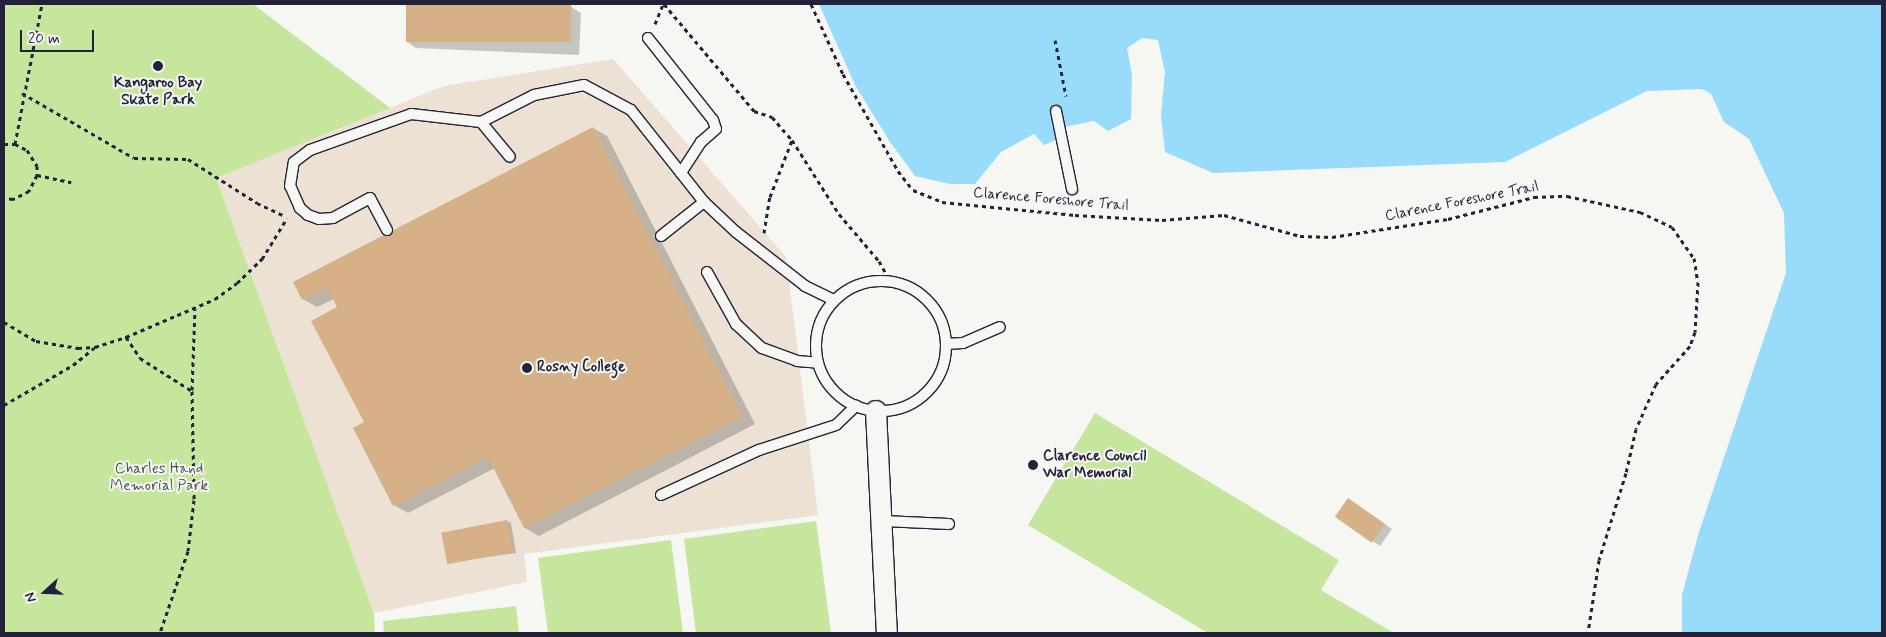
<!DOCTYPE html>
<html>
<head>
<meta charset="utf-8">
<style>
	body { margin:0 }
	#map { position:relative; width:1886px; height:637px; overflow:hidden; background:#f6f6f2; font-family:Mynerve,sans-serif }
	div>[style] { position:absolute }
	.built>* { inset:0; background:#ece1d2 }
	.green>* { inset:0; background:#c6e69e }
	.water>* { inset:0; background:#98dbfa }
	.shadow>* { inset:0; background:#0003 }
	.building>* { inset:0; background:#d6b087; transform-origin:0 0 }
	.path>* { height:3px; margin-top:-1.5px; transform-origin:0; background:repeating-linear-gradient(90deg,#22223b 0 4px,transparent 0 8px) }
	.roads { filter:drop-shadow(1px 0 #22223b) drop-shadow(-1px 0 #22223b) drop-shadow(0 1px #22223b) drop-shadow(0 -1px #22223b) }
	.service>* { height:10px; margin:-5px; padding:0 5px; transform-origin:5px; border-radius:5px; background:#f6f6f2 }
	.service>.ring { margin:-5px; padding:0; box-sizing:content-box; background:none; border:10px solid #f6f6f2; border-radius:50% }
	.minor>* { height:20px; margin:-10px; padding:0 10px; transform-origin:10px; border-radius:10px; background:#f6f6f2 }
	.dots>* { width:14px; height:14px; translate:-50% -50%; box-sizing:border-box; border:2px solid #f6f6f2; border-radius:50% }
	span { translate:-50% -50%; white-space:nowrap; text-align:center; line-height:1.15; -webkit-text-stroke:4px #f6f6f2; paint-order:stroke }
	.poi-label { font-size:15px; color:#22223b; font-weight:700 }
	.left { translate:0 -50%; text-align:left }
	.street-label { font-size:15px; color:#22223b }
	.park-label { font-size:15px; color:#4b5354 }
	.frame { position:absolute; inset:0; border:5px solid #22223b; pointer-events:none }
	.north { position:absolute; left:20px; top:567px; width:50px; height:50px; -webkit-text-stroke:4px #f6f6f2; paint-order:stroke; rotate:250deg; font-size:14px; font-weight:700; line-height:20px; text-align:center; color:#22223b }
	.north::after { content:''; display:block; margin:auto; width:18px; height:22px; background:#22223b; clip-path:polygon(50% 0,100% 100%,50% 72%,0 100%) }
	.scale { position:absolute; left:20px; top:30px; width:74px; height:22px; box-sizing:border-box; border:2px solid #22223b; border-top:0; padding-left:6px; font-size:15px; line-height:18px; white-space:nowrap; color:#22223b; -webkit-text-stroke:4px #f6f6f2; paint-order:stroke }
</style>
</head>
<body>
<div id="map">
	<div class="built">
		<div style="clip-path:polygon(613px 59px,786px 257px,818px 515px,524px 554px,527px 582px,374px 613px,216px 178px,444px 86px)"></div>
	</div>
	<div class="green">
		<div style="clip-path:polygon(4px 4px,253px 4px,390px 108px,216px 178px,374px 613px,375px 633px,4px 633px)"></div>
		<div style="clip-path:polygon(1095px 413px,1339px 560px,1321px 590px,1394px 633px,1208px 633px,1028px 525px)"></div>
		<div style="clip-path:polygon(816px 521px,831px 633px,696px 633px,684px 539px)"></div>
		<div style="clip-path:polygon(671px 540px,683px 633px,548px 633px,538px 558px)"></div>
		<div style="clip-path:polygon(516px 606px,519px 633px,384px 633px,383px 621px)"></div>
	</div>
	<div class="water">
		<div style="clip-path:polygon(819px 4px,1882px 4px,1882px 633px,1682px 633px,1682px 595px,1699px 532px,1786px 273px,1784px 213px,1749px 139px,1724px 122px,1711px 94px,1702px 89px,1647px 91px,1505px 162px,1213px 173px,1165px 152px,1161px 115px,1165px 72px,1158px 40px,1142px 38px,1127px 48px,1132px 75px,1131px 119px,1108px 131px,1094px 121px,1054px 129px,1056px 140px,1044px 145px,1034px 134px,1001px 152px,975px 184px,950px 184px,915px 176px,890px 142px,855px 85px)"></div>
	</div>
	<div class="shadow">
		<div style="clip-path:polygon(407px 4px,570px 6px,581px 13px,579px 55px,416px 48px,406px 41px)"></div>
		<div style="clip-path:polygon(593px 128px,607px 136px,755px 424px,539px 536px,525px 528px,495px 468px,408px 513px,394px 505px,365px 423px,339px 308px,334px 299px,317px 307px,303px 299px)"></div>
		<div style="clip-path:polygon(1355px 504px,1392px 529px,1380px 546px,1336px 516px)"></div>
		<div style="clip-path:polygon(507px 521px,511px 523px,516px 553px,447px 563px)"></div>
	</div>
	<div class="building">
		<div style="left:406px;top:4px;width:165px;height:38px"></div>
		<div style="clip-path:polygon(593px 127px,742px 416px,524px 528px,488px 457px,393px 506px,353px 428px,364px 422px,311px 321px,337px 307px,327px 288px,302px 300px,293px 282px)"></div>
		<div style="left:1348px;top:498px;width:45px;height:23px;rotate:35deg"></div>
		<div style="left:507px;top:520px;width:32px;height:67px;rotate:79deg"></div>
	</div>
	<div class="path">
		<div style="left:664px;top:4px;width:140px;rotate:49.9deg"></div>
		<div style="left:754px;top:111px;width:19px;rotate:18deg"></div>
		<div style="left:772px;top:117px;width:30px;rotate:49deg"></div>
		<div style="left:811px;top:4px;width:77px;rotate:65.4deg"></div>
		<div style="left:843px;top:74px;width:112px;rotate:60.4deg"></div>
		<div style="left:898px;top:171px;width:24px;rotate:52deg"></div>
		<div style="left:913px;top:190px;width:31px;rotate:22deg"></div>
		<div style="left:942px;top:202px;width:134px;rotate:5.6deg"></div>
		<div style="left:1075px;top:215px;width:87px;rotate:3.3deg"></div>
		<div style="left:1162px;top:220px;width:62px;rotate:-4.6deg"></div>
		<div style="left:1224px;top:215px;width:79px;rotate:15.4deg"></div>
		<div style="left:1300px;top:236px;width:32px;rotate:2deg"></div>
		<div style="left:1332px;top:237px;width:117px;rotate:-8.8deg"></div>
		<div style="left:1448px;top:219px;width:89px;rotate:-14.3deg"></div>
		<div style="left:1534px;top:197px;width:33px;rotate:-2deg"></div>
		<div style="left:1567px;top:196px;width:75px;rotate:12.4deg"></div>
		<div style="left:1640px;top:212px;width:35px;rotate:25deg"></div>
		<div style="left:1672px;top:227px;width:38px;rotate:55deg"></div>
		<div style="left:1694px;top:258px;width:24px;rotate:81deg"></div>
		<div style="left:1698px;top:282px;width:50px;rotate:93.4deg"></div>
		<div style="left:1695px;top:332px;width:15px;rotate:110deg"></div>
		<div style="left:1690px;top:346px;width:51px;rotate:131.8deg"></div>
		<div style="left:1656px;top:384px;width:49px;rotate:114deg"></div>
		<div style="left:1636px;top:429px;width:45px;rotate:102.8deg"></div>
		<div style="left:1626px;top:473px;width:91px;rotate:107.2deg"></div>
		<div style="left:1599px;top:560px;width:74px;rotate:98.6deg"></div>
		<div style="left:655px;top:24px;width:22px;rotate:-68deg"></div>
		<div style="left:1055px;top:40px;width:57px;rotate:78.9deg"></div>
		<div style="left:22px;top:93px;width:129px;rotate:30.1deg"></div>
		<div style="left:134px;top:158px;width:54px;rotate:1.1deg"></div>
		<div style="left:188px;top:159px;width:82px;rotate:32.5deg"></div>
		<div style="left:257px;top:203px;width:31px;rotate:25deg"></div>
		<div style="left:4px;top:144px;width:11px"></div>
		<div style="left:15px;top:144px;width:13px;rotate:27deg"></div>
		<div style="left:27px;top:150px;width:19px;rotate:58deg"></div>
		<div style="left:37px;top:166px;width:9px;rotate:90deg"></div>
		<div style="left:37px;top:175px;width:18px;rotate:117deg"></div>
		<div style="left:29px;top:191px;width:18px;rotate:153deg"></div>
		<div style="left:13px;top:199px;width:9px;rotate:-174deg"></div>
		<div style="left:15px;top:144px;width:143px;rotate:-79.1deg"></div>
		<div style="left:37px;top:175px;width:35px;rotate:12deg"></div>
		<div style="left:764px;top:233px;width:36px;rotate:-81deg"></div>
		<div style="left:770px;top:197px;width:61px;rotate:-68.9deg"></div>
		<div style="left:792px;top:140px;width:88px;rotate:57.6deg"></div>
		<div style="left:839px;top:214px;width:62px;rotate:49.6deg"></div>
		<div style="left:879px;top:261px;width:23px;rotate:61deg"></div>
		<div style="left:4px;top:322px;width:37px;rotate:31deg"></div>
		<div style="left:36px;top:341px;width:43px;rotate:9.5deg"></div>
		<div style="left:78px;top:348px;width:17px;rotate:-3deg"></div>
		<div style="left:95px;top:347px;width:33px;rotate:-18deg"></div>
		<div style="left:126px;top:337px;width:97px;rotate:-23.1deg"></div>
		<div style="left:215px;top:299px;width:27px;rotate:-36deg"></div>
		<div style="left:237px;top:283px;width:35px;rotate:-44deg"></div>
		<div style="left:262px;top:259px;width:48px;rotate:-58.6deg"></div>
		<div style="left:126px;top:337px;width:25px;rotate:56deg"></div>
		<div style="left:140px;top:358px;width:62px;rotate:32.4deg"></div>
		<div style="left:192px;top:391px;width:109px;rotate:88.9deg"></div>
		<div style="left:194px;top:500px;width:51px;rotate:96.7deg"></div>
		<div style="left:188px;top:551px;width:87px;rotate:108.9deg"></div>
		<div style="left:192px;top:390px;width:81px;rotate:-87.9deg"></div>
		<div style="left:4px;top:405px;width:80px;rotate:-30.1deg"></div>
		<div style="left:73px;top:365px;width:27px;rotate:-39deg"></div>
	</div>
	<div class="roads">
		<div class="service">
			<div style="left:648px;top:38px;width:105px;rotate:51.6deg"></div>
			<div style="left:713px;top:120px;width:9px;rotate:72deg"></div>
			<div style="left:716px;top:129px;width:20px;rotate:139deg"></div>
			<div style="left:701px;top:142px;width:37px;rotate:123deg"></div>
			<div style="left:1056px;top:111px;width:80px;rotate:78.4deg"></div>
			<div style="left:481px;top:122px;width:45px;rotate:50.4deg"></div>
			<div style="left:387px;top:230px;width:36px;rotate:-118deg"></div>
			<div style="left:370px;top:198px;width:42px;rotate:151.6deg"></div>
			<div style="left:333px;top:218px;width:14px;rotate:176deg"></div>
			<div style="left:319px;top:219px;width:12px;rotate:-160deg"></div>
			<div style="left:308px;top:215px;width:11px;rotate:-139deg"></div>
			<div style="left:300px;top:208px;width:24px;rotate:-114deg"></div>
			<div style="left:290px;top:186px;width:24px;rotate:-81deg"></div>
			<div style="left:294px;top:162px;width:20px;rotate:-37deg"></div>
			<div style="left:310px;top:150px;width:107px;rotate:-19.6deg"></div>
			<div style="left:411px;top:114px;width:70px;rotate:6.5deg"></div>
			<div style="left:481px;top:122px;width:59px;rotate:-27deg"></div>
			<div style="left:534px;top:95px;width:51px;rotate:-11.3deg"></div>
			<div style="left:584px;top:85px;width:53px;rotate:28deg"></div>
			<div style="left:631px;top:110px;width:117px;rotate:51.6deg"></div>
			<div style="left:704px;top:202px;width:44px;rotate:43.2deg"></div>
			<div style="left:736px;top:232px;width:88px;rotate:38deg"></div>
			<div style="left:805px;top:286px;width:32px;rotate:26deg"></div>
			<div style="left:661px;top:236px;width:55px;rotate:-38.3deg"></div>
			<div style="left:707px;top:272px;width:60px;rotate:60.9deg"></div>
			<div style="left:736px;top:324px;width:35px;rotate:43deg"></div>
			<div style="left:762px;top:348px;width:37px;rotate:20deg"></div>
			<div style="left:797px;top:361px;width:21px;rotate:5deg"></div>
			<div class="ring" style="left:816px;top:281px;width:120px;height:120px"></div>
			<div style="left:946px;top:344px;width:17px;rotate:-3deg"></div>
			<div style="left:963px;top:343px;width:40px;rotate:-23.4deg"></div>
			<div style="left:661px;top:495px;width:108px;rotate:-24.7deg"></div>
			<div style="left:759px;top:450px;width:81px;rotate:-18deg"></div>
			<div style="left:836px;top:425px;width:28px;rotate:-44deg"></div>
			<div style="left:883px;top:521px;width:66px;rotate:2.6deg"></div>
		</div>
		<div class="minor">
			<div style="left:876px;top:411px;width:222px;rotate:87.2deg"></div>
		</div>
	</div>
	<div class="dots">
		<div style="left:158px;top:66px;background:#22223b"></div>
		<div style="left:527px;top:368px;background:#22223b"></div>
		<div style="left:1033px;top:465px;background:#22223b"></div>
	</div>
	<div class="poi-label">
		<span style="left:158px;top:92px">Kangaroo Bay<br>Skate Park</span>
		<span class="left" style="left:537px;top:368px">Rosny College</span>
		<span class="left" style="left:1043px;top:465px">Clarence Council<br>War Memorial</span>
	</div>
	<div class="street-label">
		<span style="left:1051px;top:200px;rotate:5deg">Clarence Foreshore Trail</span>
		<span style="left:1462px;top:202px;rotate:-11deg">Clarence Foreshore Trail</span>
	</div>
	<div class="park-label">
		<span style="left:159px;top:478px">Charles Hand<br>Memorial Park</span>
	</div>
	<div class="frame"></div>
	<div class="north">N</div>
	<div class="scale">20 m</div>
</div>
</body>
</html>
